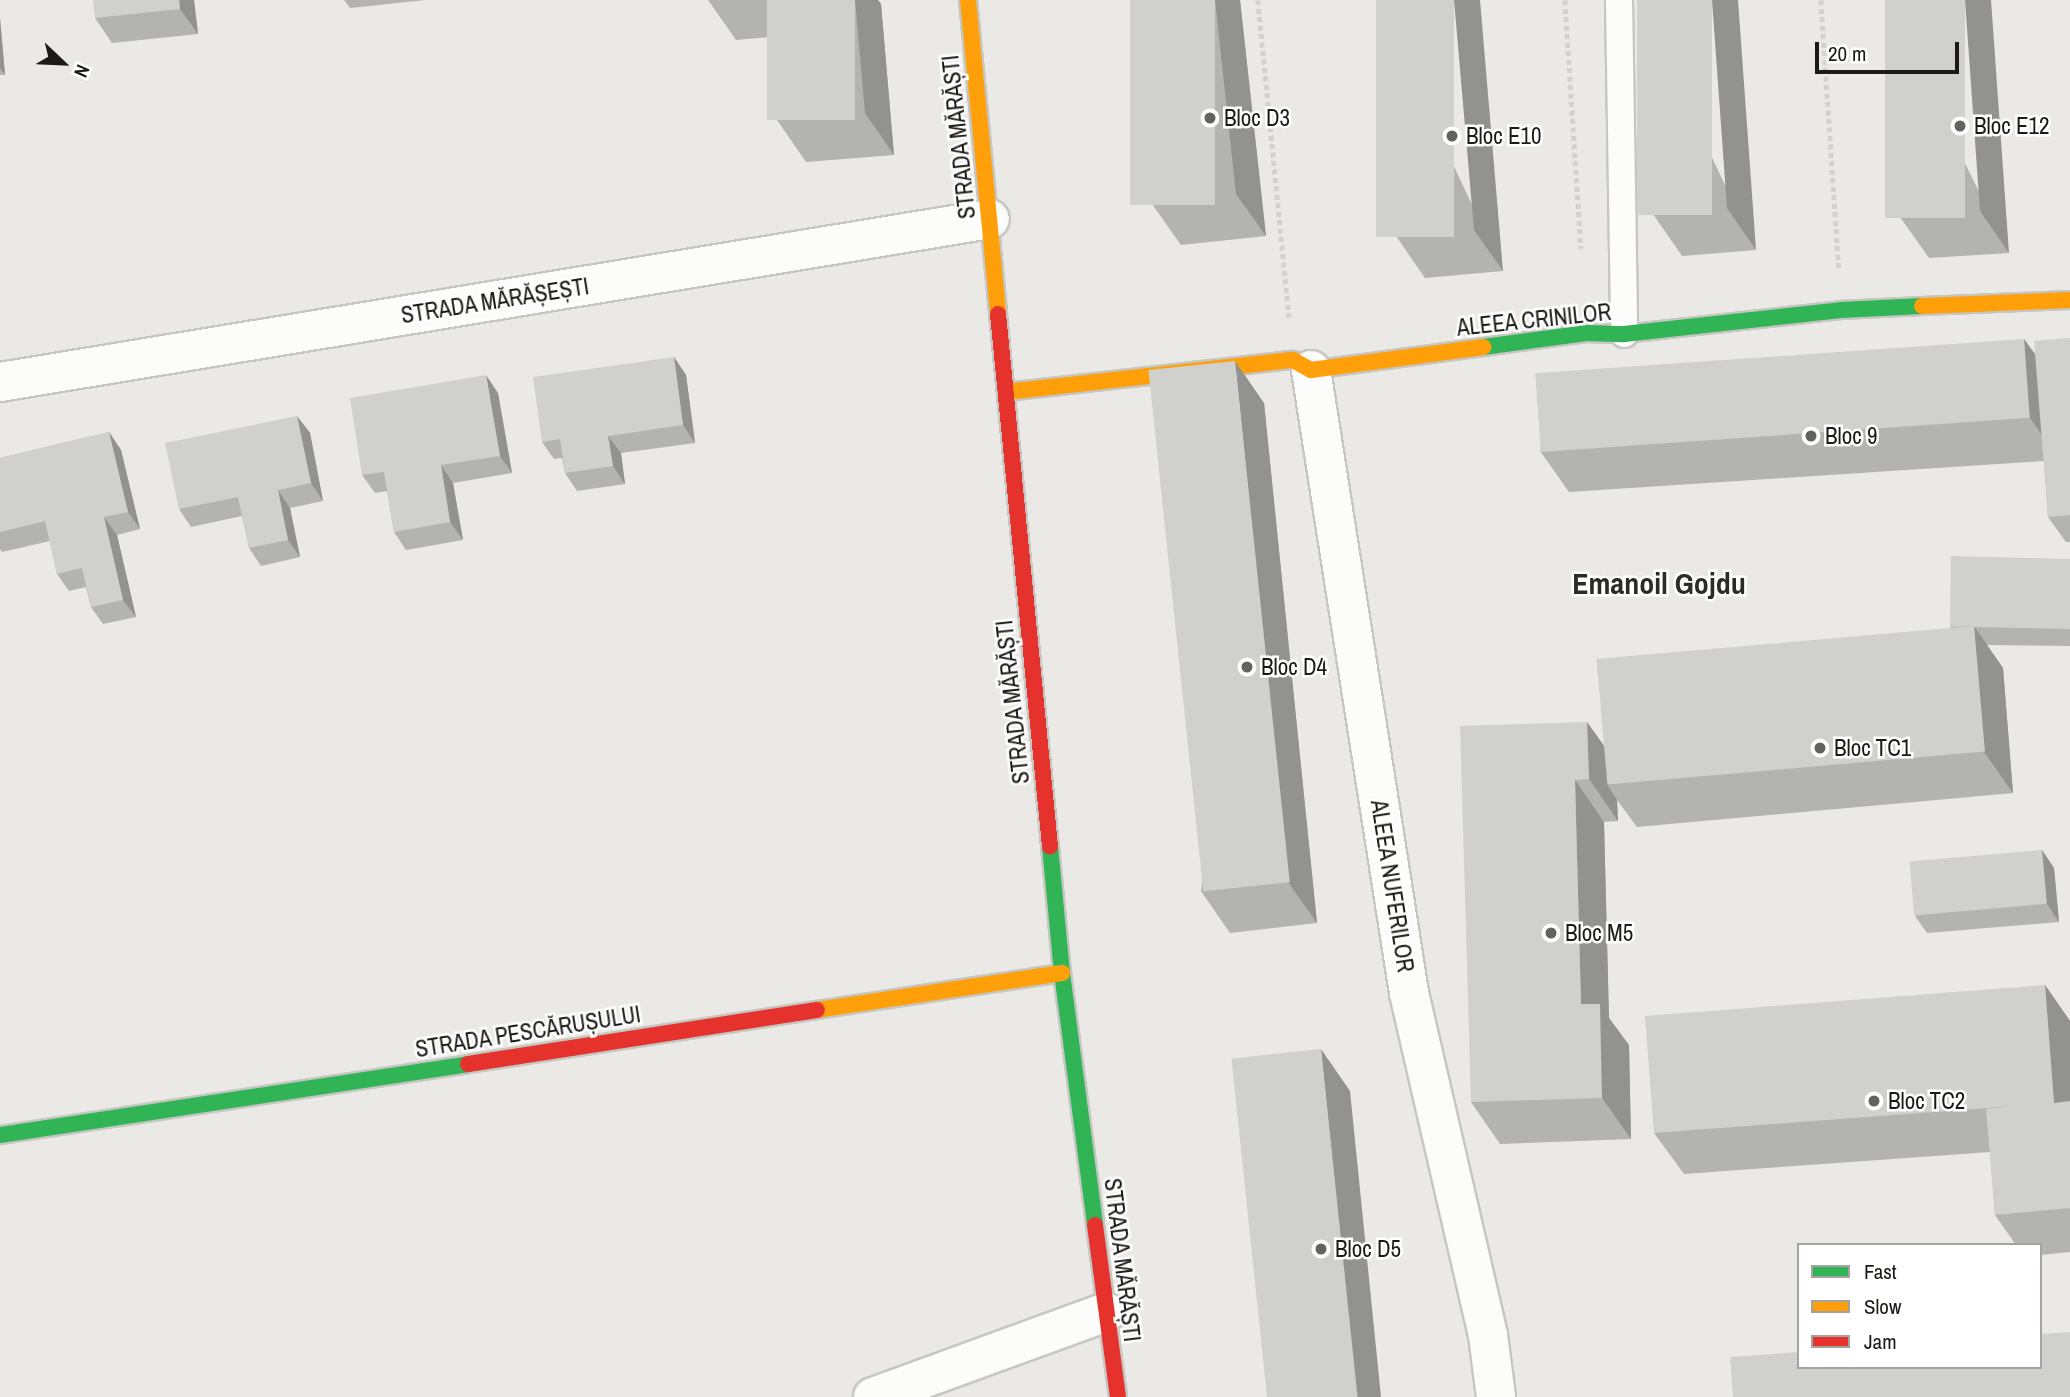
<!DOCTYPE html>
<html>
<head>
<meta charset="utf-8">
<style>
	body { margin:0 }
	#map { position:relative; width:2070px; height:1397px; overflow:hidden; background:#eae9e5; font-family:"Archivo Narrow",sans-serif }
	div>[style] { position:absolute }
	.path>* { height:4.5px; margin-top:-2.25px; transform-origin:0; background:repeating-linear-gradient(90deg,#d2d2d1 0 5px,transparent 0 8.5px) }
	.roads { filter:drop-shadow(2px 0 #c6c6c2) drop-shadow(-2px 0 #c6c6c2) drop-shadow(0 2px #c6c6c2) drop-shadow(0 -2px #c6c6c2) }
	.lane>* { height:26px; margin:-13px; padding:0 13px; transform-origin:13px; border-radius:13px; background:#fcfcfb }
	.street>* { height:38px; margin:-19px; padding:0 19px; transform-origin:19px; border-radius:19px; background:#fcfcfb }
	.fast>* { height:16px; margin:-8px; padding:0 8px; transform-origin:8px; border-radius:8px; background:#30b455 }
	.slow>* { height:16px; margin:-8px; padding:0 8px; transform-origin:8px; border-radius:8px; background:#ff9f0a }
	.jam>* { height:16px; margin:-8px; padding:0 8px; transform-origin:8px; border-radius:8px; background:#e5322d }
	.wall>* { inset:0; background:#b3b3b0 }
	.shaded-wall>* { inset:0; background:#929290 }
	.building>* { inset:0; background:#d0d0cd; transform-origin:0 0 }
	.dots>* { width:19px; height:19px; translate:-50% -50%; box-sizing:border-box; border:4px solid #fff; border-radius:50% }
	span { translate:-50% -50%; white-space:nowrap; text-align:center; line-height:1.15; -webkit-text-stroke:5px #fff; paint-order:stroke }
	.poi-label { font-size:23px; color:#1b1a17 }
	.left { translate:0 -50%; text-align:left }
	.street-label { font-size:23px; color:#1b1a17 }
	.district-label { font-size:30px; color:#2d2b25; font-weight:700 }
	.legend { position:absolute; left:1797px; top:1243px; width:245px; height:126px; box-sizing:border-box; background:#fff; border:2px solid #a4a3a2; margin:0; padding:9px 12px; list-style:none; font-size:21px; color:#1b1a17 }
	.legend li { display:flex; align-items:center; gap:14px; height:35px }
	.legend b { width:35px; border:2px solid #a4a3a2 }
	.north { position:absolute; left:28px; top:28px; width:70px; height:70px; -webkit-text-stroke:5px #fff; paint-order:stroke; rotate:113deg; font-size:19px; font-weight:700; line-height:28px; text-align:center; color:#1b1a17 }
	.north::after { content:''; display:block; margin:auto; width:24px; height:32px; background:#1b1a17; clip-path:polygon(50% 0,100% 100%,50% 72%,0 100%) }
	.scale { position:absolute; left:1815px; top:42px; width:144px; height:32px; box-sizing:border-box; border:4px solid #1b1a17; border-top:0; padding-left:9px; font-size:21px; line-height:24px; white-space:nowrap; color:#1b1a17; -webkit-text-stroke:5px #fff; paint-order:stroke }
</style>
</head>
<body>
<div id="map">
	<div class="path">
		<div style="left:1258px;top:0;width:319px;rotate:84.4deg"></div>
		<div style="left:1565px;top:0;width:249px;rotate:86.3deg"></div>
		<div style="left:1821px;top:0;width:269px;rotate:86.2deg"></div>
	</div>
	<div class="roads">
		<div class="lane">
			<div style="left:1619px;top:0;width:334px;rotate:89.1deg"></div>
		</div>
		<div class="street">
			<div style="left:1311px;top:370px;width:631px;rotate:81.06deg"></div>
			<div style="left:1409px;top:993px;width:351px;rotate:77deg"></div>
			<div style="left:1488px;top:1335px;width:63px;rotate:82.6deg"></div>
			<div style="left:0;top:382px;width:1003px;rotate:-9.35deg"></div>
			<div style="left:873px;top:1397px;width:248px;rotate:-20deg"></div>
		</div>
		<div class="fast">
			<div style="left:1483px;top:347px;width:104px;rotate:-7.7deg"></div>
			<div style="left:1586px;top:333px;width:38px;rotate:2deg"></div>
			<div style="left:1624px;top:334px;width:218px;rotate:-6.3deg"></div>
			<div style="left:1841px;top:310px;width:81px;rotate:-2.8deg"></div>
			<div style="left:1050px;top:846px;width:128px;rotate:84.6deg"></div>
			<div style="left:1062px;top:973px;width:254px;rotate:82.5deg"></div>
			<div style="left:0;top:1135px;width:473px;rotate:-8.6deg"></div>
		</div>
		<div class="slow">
			<div style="left:968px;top:0;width:315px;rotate:84.5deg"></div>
			<div style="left:1922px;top:306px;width:148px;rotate:-2.3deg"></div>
			<div style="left:1006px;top:392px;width:289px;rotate:-6.4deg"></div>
			<div style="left:1293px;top:360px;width:21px;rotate:29deg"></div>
			<div style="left:1311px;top:370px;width:174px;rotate:-7.6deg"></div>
			<div style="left:817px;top:1010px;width:248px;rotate:-8.6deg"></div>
		</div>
		<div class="jam">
			<div style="left:998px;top:314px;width:535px;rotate:84.42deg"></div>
			<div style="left:468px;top:1064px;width:353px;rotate:-8.8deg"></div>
			<div style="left:1095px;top:1225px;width:174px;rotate:82.4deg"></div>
		</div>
	</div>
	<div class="wall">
		<div style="clip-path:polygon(194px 0,198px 34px,112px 43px,95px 18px)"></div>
		<div style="clip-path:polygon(344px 0,426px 0,350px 8px)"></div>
		<div style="clip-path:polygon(708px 0,878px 0,881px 4px,894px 155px,806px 162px,777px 120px,770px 37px,736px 40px)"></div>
		<div style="clip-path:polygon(1130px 0,1240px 0,1266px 236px,1181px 245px,1152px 204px)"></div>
		<div style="clip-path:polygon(1376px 0,1503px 271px,1425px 278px,1396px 236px)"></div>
		<div style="clip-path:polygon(1637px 0,1756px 250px,1682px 256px,1653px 214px)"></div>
		<div style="clip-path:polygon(1885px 0,2009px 253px,1929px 258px,1900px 217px)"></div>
		<div style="clip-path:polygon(0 18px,5px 75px,0 75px)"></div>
		<div style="clip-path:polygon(2070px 338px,2070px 542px,2066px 542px,2048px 517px,2044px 461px,1569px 492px,1540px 451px,2024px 339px,2036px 355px)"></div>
		<div style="clip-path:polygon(674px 357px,686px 375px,695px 443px,621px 453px,625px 484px,577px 491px,565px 473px,562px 458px,554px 459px,542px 442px)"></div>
		<div style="clip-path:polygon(498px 393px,512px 473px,453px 483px,463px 540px,406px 550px,394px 532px,387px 491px,375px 493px,362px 475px)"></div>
		<div style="clip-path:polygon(1264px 403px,1317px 923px,1230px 933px,1201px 891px)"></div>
		<div style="clip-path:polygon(297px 416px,310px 433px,323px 501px,290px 508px,300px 557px,261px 566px,249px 548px,242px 516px,191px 527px,179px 509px)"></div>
		<div style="clip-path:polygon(109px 432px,121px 450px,140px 529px,117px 535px,136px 617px,103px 624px,91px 607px,86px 587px,69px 591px,57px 574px,50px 541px,2px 552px,0 549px,0 458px)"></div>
		<div style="clip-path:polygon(2070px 559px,2070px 646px,1987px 645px,2003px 668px,2013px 793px,1637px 827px,1617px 800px,1618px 821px,1604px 822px,1609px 1018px,1629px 1045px,1631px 1139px,1500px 1144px,1471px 1102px,1587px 722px,1604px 746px,1951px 628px,1950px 627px)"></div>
		<div style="clip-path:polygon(2042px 850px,2054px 868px,2059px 922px,1927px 933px,1915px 916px)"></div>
		<div style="clip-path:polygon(2045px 985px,2070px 1021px,2070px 1252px,2040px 1255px,2040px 1245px,2016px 1245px,1995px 1215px,1990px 1152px,1684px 1174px,1654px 1133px)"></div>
	</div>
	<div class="shaded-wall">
		<div style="clip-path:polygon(179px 0,194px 0,198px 34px,180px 9px)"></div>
		<div style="clip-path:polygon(855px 0,878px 0,881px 4px,894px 155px,865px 113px)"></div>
		<div style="clip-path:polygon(1215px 0,1240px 0,1266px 236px,1236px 194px)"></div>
		<div style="clip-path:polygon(1454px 0,1480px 0,1503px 271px,1474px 230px)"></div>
		<div style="clip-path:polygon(1712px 0,1738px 0,1756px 250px,1727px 208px)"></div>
		<div style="clip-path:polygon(1965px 0,1991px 0,2009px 253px,1980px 211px)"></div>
		<div style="clip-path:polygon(0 18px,5px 75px,0 68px)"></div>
		<div style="clip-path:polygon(2024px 339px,2053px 380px,2059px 460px,2030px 418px)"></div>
		<div style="clip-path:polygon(674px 357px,686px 375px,695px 443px,683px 425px)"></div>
		<div style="clip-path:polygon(1235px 361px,1264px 403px,1317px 923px,1288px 882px)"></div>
		<div style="clip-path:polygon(486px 375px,498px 393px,512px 473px,500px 456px)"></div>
		<div style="clip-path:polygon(297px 416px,310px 433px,323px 501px,311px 483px)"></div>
		<div style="clip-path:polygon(109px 432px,121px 450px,140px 529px,128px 512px)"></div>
		<div style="clip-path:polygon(608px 436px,621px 453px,625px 484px,613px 466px)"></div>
		<div style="clip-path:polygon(441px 465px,453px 483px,463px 540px,450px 522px)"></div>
		<div style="clip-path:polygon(278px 490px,290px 508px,300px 557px,288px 540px)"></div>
		<div style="clip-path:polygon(104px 517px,117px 535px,136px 617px,123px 600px)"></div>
		<div style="clip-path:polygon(1974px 626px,2003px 668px,2013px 793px,1984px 752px)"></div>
		<div style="clip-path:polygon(1587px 722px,1617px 764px,1608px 786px,1617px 800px,1618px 821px,1589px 779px)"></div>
		<div style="clip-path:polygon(1575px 780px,1604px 822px,1609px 1018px,1629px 1045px,1631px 1139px,1602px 1098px,1581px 1004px)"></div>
		<div style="clip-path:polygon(2042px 850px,2054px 868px,2059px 922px,2047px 904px)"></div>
		<div style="clip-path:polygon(2045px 985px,2070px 1021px,2070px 1125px,2054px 1103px)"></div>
		<div style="clip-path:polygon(1321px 1049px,1350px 1091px,1381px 1397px,1356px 1397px)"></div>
	</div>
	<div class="building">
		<div style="clip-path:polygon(93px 0,179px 0,180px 9px,95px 18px)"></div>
		<div style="left:767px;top:0;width:88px;height:120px"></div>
		<div style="left:1130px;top:0;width:85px;height:205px"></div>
		<div style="left:1376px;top:0;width:78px;height:237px"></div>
		<div style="left:1637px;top:0;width:75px;height:215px"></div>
		<div style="left:1885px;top:0;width:80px;height:218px"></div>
		<div style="clip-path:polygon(2070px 338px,2070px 515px,2048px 517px,2034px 341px)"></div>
		<div style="left:2024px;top:339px;width:79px;height:490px;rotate:86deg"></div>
		<div style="clip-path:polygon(674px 357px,683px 425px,608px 436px,613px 466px,565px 473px,560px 439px,542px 442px,533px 377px)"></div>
		<div style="left:1235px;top:361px;width:524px;height:87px;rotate:84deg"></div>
		<div style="clip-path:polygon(486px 375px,500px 456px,441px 465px,450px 522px,394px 532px,384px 472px,362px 475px,350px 398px)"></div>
		<div style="clip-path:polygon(297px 416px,311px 483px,278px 490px,288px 540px,249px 548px,238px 497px,179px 509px,165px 443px)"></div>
		<div style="clip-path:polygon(109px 432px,128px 512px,104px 517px,123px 600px,91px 607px,82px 568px,57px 574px,45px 521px,0 532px,0 458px)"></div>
		<div style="clip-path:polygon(1951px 556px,2070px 559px,2070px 629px,1974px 627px,1974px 626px,1950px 627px)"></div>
		<div style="left:1974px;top:626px;width:126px;height:379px;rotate:85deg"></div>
		<div style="clip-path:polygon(1587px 722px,1589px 779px,1575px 780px,1581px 1004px,1600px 1004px,1602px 1098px,1471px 1102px,1460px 726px)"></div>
		<div style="left:2042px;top:850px;width:54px;height:133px;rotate:85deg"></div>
		<div style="clip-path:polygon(2045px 985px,2054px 1103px,2070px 1101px,2070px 1208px,1995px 1215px,1986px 1109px,2014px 1106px,1654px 1133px,1645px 1016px)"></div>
		<div style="left:1321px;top:1049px;width:350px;height:90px;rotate:84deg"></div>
		<div style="clip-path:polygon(2070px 1332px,2070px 1397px,1733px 1397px,1730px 1357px,1799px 1352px,1799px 1367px,2040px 1367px,2040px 1334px)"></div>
	</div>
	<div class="dots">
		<div style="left:1210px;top:118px;background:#63625f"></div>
		<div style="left:1960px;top:126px;background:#63625f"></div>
		<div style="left:1452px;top:136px;background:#63625f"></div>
		<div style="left:1811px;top:436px;background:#63625f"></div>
		<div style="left:1247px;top:667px;background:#63625f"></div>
		<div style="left:1820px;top:748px;background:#63625f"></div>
		<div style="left:1551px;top:933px;background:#63625f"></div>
		<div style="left:1874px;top:1101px;background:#63625f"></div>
		<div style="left:1321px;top:1249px;background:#63625f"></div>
	</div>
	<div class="poi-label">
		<span class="left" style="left:1224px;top:118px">Bloc D3</span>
		<span class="left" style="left:1974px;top:126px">Bloc E12</span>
		<span class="left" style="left:1466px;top:136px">Bloc E10</span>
		<span class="left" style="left:1825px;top:436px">Bloc 9</span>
		<span class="left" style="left:1261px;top:667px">Bloc D4</span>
		<span class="left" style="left:1834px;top:748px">Bloc TC1</span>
		<span class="left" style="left:1565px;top:933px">Bloc M5</span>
		<span class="left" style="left:1888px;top:1101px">Bloc TC2</span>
		<span class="left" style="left:1335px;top:1249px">Bloc D5</span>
	</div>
	<div class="street-label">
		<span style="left:959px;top:137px;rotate:-96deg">STRADA MĂRĂȘTI</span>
		<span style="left:495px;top:301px;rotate:-9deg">STRADA MĂRĂȘEȘTI</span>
		<span style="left:1534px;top:320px;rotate:-6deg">ALEEA CRINILOR</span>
		<span style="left:1013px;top:702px;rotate:-96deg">STRADA MĂRĂȘTI</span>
		<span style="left:1392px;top:886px;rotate:81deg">ALEEA NUFERILOR</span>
		<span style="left:528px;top:1032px;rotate:-9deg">STRADA PESCĂRUȘULUI</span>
		<span style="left:1122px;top:1260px;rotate:83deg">STRADA MĂRĂȘTI</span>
	</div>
	<div class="district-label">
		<span style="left:1659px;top:583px">Emanoil Gojdu</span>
	</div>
	<ul class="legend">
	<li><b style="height:9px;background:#30b455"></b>Fast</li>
	<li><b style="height:9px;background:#ff9f0a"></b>Slow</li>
	<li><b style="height:9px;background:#e5322d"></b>Jam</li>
	</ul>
	<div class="north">N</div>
	<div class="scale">20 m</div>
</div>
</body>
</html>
